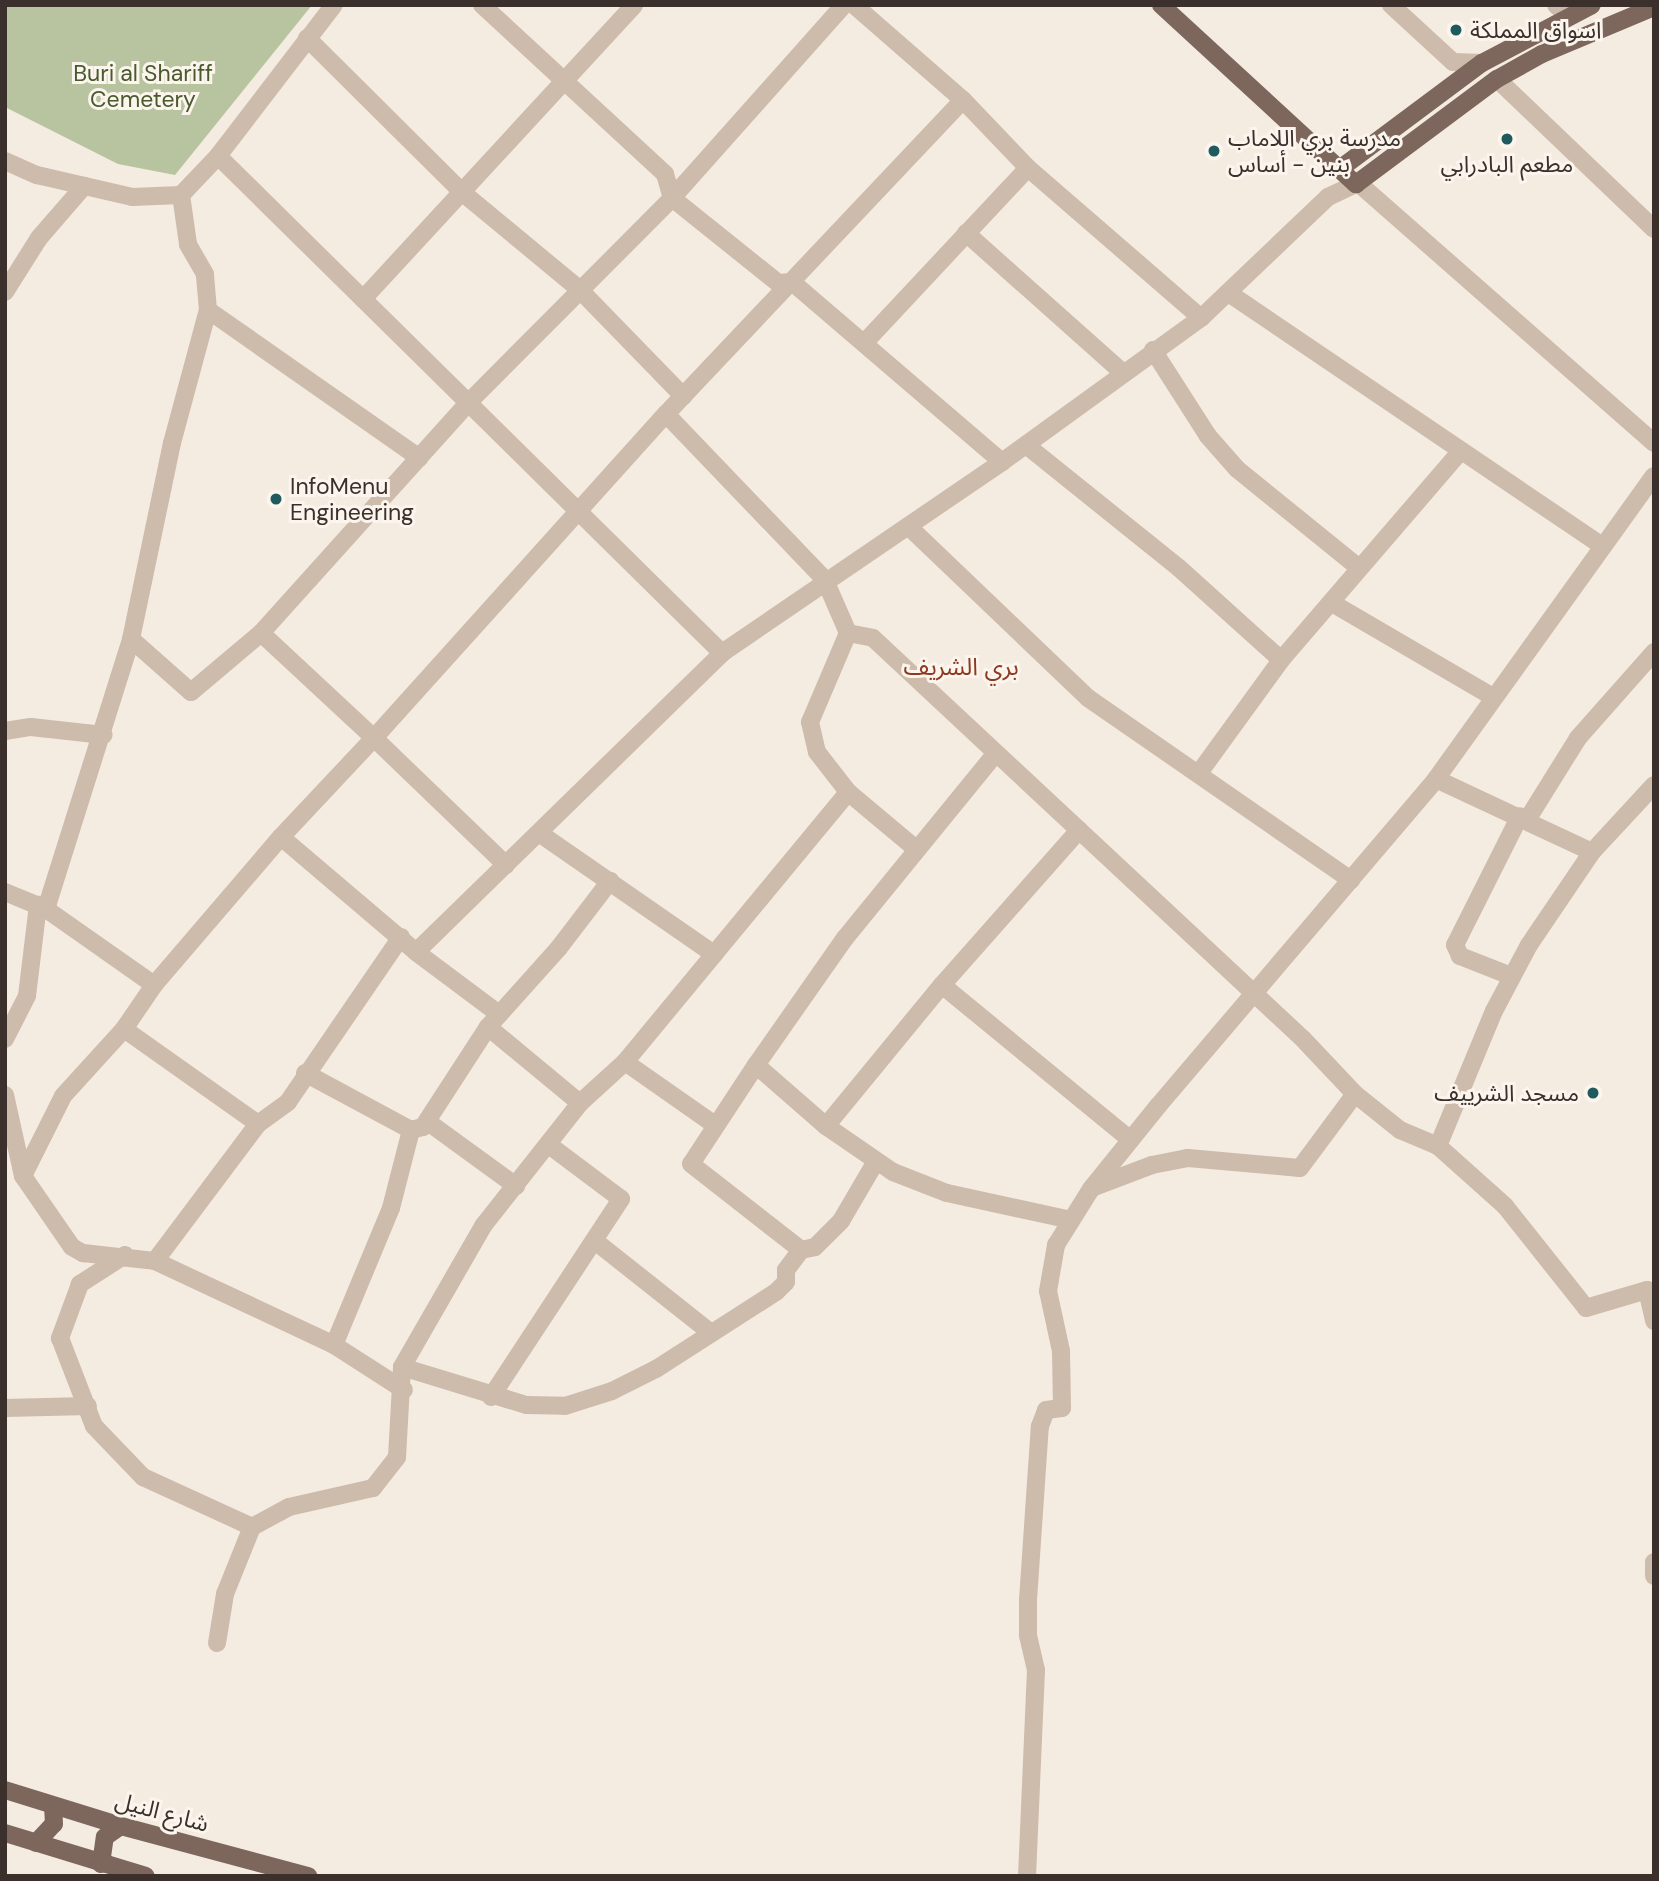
<!DOCTYPE html>
<html>
<head>
<meta charset="utf-8">
<style>
	body { margin:0 }
	#map { position:relative; width:1659px; height:1881px; overflow:hidden; background:#f4ebe1; font-family:"DM Sans","Noto Sans Arabic",sans-serif }
	div>[style] { position:absolute }
	.green>* { inset:0; background:#b8c4a0 }
	.minor>* { height:18px; margin:-9px; padding:0 9px; transform-origin:9px; border-radius:9px; background:#cdbbac }
	.major>* { height:18px; margin:-9px; padding:0 9px; transform-origin:9px; border-radius:9px; background:#7d675c }
	.dots>* { width:19px; height:19px; translate:-50% -50%; box-sizing:border-box; border:4px solid #fbf5ee; border-radius:50% }
	span { translate:-50% -50%; white-space:nowrap; text-align:center; line-height:1.15; -webkit-text-stroke:6px #fbf5ee; paint-order:stroke }
	.poi-label { font-size:23px; color:#3b302b }
	.left { translate:0 -50%; text-align:left }
	.right { translate:-100% -50%; text-align:right }
	.park-label { font-size:23px; color:#4a5a2e }
	.street-label { font-size:23px; color:#3b302b }
	.neighbourhood-label { font-size:24px; color:#8c3b22 }
	.frame { position:absolute; inset:0; border:7px solid #3b302b; pointer-events:none }
</style>
</head>
<body>
<div id="map">
	<div class="green">
		<div style="clip-path:polygon(5px 5px,312px 5px,175px 175px,118px 164px,5px 107px)"></div>
	</div>
	<div class="minor">
		<div style="left:482px;top:5px;width:249px;rotate:42.7deg"></div>
		<div style="left:665px;top:174px;width:25px;rotate:74deg"></div>
		<div style="left:672px;top:198px;width:136px;rotate:38.7deg"></div>
		<div style="left:778px;top:283px;width:14px;rotate:-4deg"></div>
		<div style="left:792px;top:282px;width:277px;rotate:40.6deg"></div>
		<div style="left:854px;top:5px;width:145px;rotate:41.1deg"></div>
		<div style="left:963px;top:100px;width:94px;rotate:46.3deg"></div>
		<div style="left:1028px;top:168px;width:229px;rotate:40.9deg"></div>
		<div style="left:1391px;top:5px;width:84px;rotate:42.6deg"></div>
		<div style="left:1453px;top:62px;width:29px;rotate:2deg"></div>
		<div style="left:1556px;top:5px;width:15px;rotate:42deg"></div>
		<div style="left:307px;top:38px;width:220px;rotate:44.8deg"></div>
		<div style="left:463px;top:193px;width:149px;rotate:39.6deg"></div>
		<div style="left:578px;top:288px;width:151px;rotate:45.8deg"></div>
		<div style="left:1497px;top:79px;width:217px;rotate:43.7deg"></div>
		<div style="left:218px;top:156px;width:708px;rotate:44.6deg"></div>
		<div style="left:5px;top:161px;width:35px;rotate:24deg"></div>
		<div style="left:37px;top:175px;width:98px;rotate:13deg"></div>
		<div style="left:132px;top:197px;width:49px;rotate:-2.3deg"></div>
		<div style="left:181px;top:195px;width:54px;rotate:-46.5deg"></div>
		<div style="left:218px;top:156px;width:190px;rotate:-52.5deg"></div>
		<div style="left:1357px;top:182px;width:395px;rotate:41.3deg"></div>
		<div style="left:966px;top:233px;width:209px;rotate:41.7deg"></div>
		<div style="left:5px;top:292px;width:64px;rotate:-57.8deg"></div>
		<div style="left:39px;top:238px;width:69px;rotate:-49.1deg"></div>
		<div style="left:1230px;top:294px;width:448px;rotate:34.1deg"></div>
		<div style="left:363px;top:299px;width:400px;rotate:-47.3deg"></div>
		<div style="left:208px;top:310px;width:258px;rotate:35deg"></div>
		<div style="left:866px;top:341px;width:237px;rotate:-46.9deg"></div>
		<div style="left:1153px;top:350px;width:102px;rotate:57.4deg"></div>
		<div style="left:1208px;top:436px;width:44px;rotate:48.7deg"></div>
		<div style="left:1237px;top:469px;width:156px;rotate:39deg"></div>
		<div style="left:666px;top:414px;width:230px;rotate:46.2deg"></div>
		<div style="left:825px;top:580px;width:58px;rotate:66.5deg"></div>
		<div style="left:848px;top:633px;width:25px;rotate:11deg"></div>
		<div style="left:873px;top:638px;width:588px;rotate:43deg"></div>
		<div style="left:1303px;top:1039px;width:76px;rotate:46.6deg"></div>
		<div style="left:1355px;top:1094px;width:58px;rotate:38.7deg"></div>
		<div style="left:1400px;top:1130px;width:41px;rotate:22.8deg"></div>
		<div style="left:1438px;top:1146px;width:90px;rotate:41.8deg"></div>
		<div style="left:1505px;top:1206px;width:130px;rotate:51.5deg"></div>
		<div style="left:1586px;top:1308px;width:64px;rotate:-16.4deg"></div>
		<div style="left:1647px;top:1290px;width:32px;rotate:77deg"></div>
		<div style="left:1026px;top:445px;width:196px;rotate:38.8deg"></div>
		<div style="left:1179px;top:568px;width:137px;rotate:42deg"></div>
		<div style="left:908px;top:526px;width:249px;rotate:43.7deg"></div>
		<div style="left:1088px;top:698px;width:320px;rotate:34.7deg"></div>
		<div style="left:1332px;top:603px;width:186px;rotate:30.3deg"></div>
		<div style="left:848px;top:633px;width:97px;rotate:113.1deg"></div>
		<div style="left:810px;top:722px;width:31px;rotate:77deg"></div>
		<div style="left:817px;top:752px;width:51px;rotate:52.2deg"></div>
		<div style="left:848px;top:792px;width:89px;rotate:40deg"></div>
		<div style="left:131px;top:639px;width:80px;rotate:41.5deg"></div>
		<div style="left:191px;top:692px;width:92px;rotate:-40.1deg"></div>
		<div style="left:5px;top:731px;width:26px;rotate:-9deg"></div>
		<div style="left:31px;top:727px;width:73px;rotate:6.3deg"></div>
		<div style="left:996px;top:753px;width:239px;rotate:129.2deg"></div>
		<div style="left:845px;top:938px;width:155px;rotate:125deg"></div>
		<div style="left:756px;top:1065px;width:93px;rotate:41.1deg"></div>
		<div style="left:826px;top:1126px;width:81px;rotate:34.5deg"></div>
		<div style="left:893px;top:1172px;width:58px;rotate:21.3deg"></div>
		<div style="left:947px;top:1193px;width:127px;rotate:12.3deg"></div>
		<div style="left:1199px;top:773px;width:140px;rotate:-54deg"></div>
		<div style="left:1281px;top:660px;width:276px;rotate:-49.3deg"></div>
		<div style="left:1436px;top:779px;width:172px;rotate:25.1deg"></div>
		<div style="left:1527px;top:820px;width:97px;rotate:-58.1deg"></div>
		<div style="left:1578px;top:738px;width:115px;rotate:-48.5deg"></div>
		<div style="left:539px;top:833px;width:213px;rotate:34.7deg"></div>
		<div style="left:281px;top:837px;width:177px;rotate:40.4deg"></div>
		<div style="left:416px;top:952px;width:104px;rotate:36.8deg"></div>
		<div style="left:506px;top:865px;width:183px;rotate:-136.1deg"></div>
		<div style="left:374px;top:738px;width:436px;rotate:-48deg"></div>
		<div style="left:666px;top:414px;width:432px;rotate:-46.6deg"></div>
		<div style="left:5px;top:892px;width:44px;rotate:22.5deg"></div>
		<div style="left:46px;top:909px;width:283px;rotate:-72.5deg"></div>
		<div style="left:131px;top:639px;width:200px;rotate:-78.2deg"></div>
		<div style="left:172px;top:443px;width:138px;rotate:-74.9deg"></div>
		<div style="left:208px;top:310px;width:36px;rotate:-95deg"></div>
		<div style="left:205px;top:274px;width:34px;rotate:-120deg"></div>
		<div style="left:188px;top:244px;width:49px;rotate:-98.1deg"></div>
		<div style="left:46px;top:909px;width:132px;rotate:35.1deg"></div>
		<div style="left:416px;top:952px;width:428px;rotate:-44.3deg"></div>
		<div style="left:722px;top:653px;width:339px;rotate:-34.3deg"></div>
		<div style="left:1002px;top:462px;width:246px;rotate:-35.9deg"></div>
		<div style="left:1201px;top:318px;width:175px;rotate:-43.6deg"></div>
		<div style="left:1328px;top:197px;width:31px;rotate:-25deg"></div>
		<div style="left:1511px;top:976px;width:55px;rotate:-158.6deg"></div>
		<div style="left:1460px;top:956px;width:12px;rotate:-114deg"></div>
		<div style="left:1455px;top:945px;width:144px;rotate:-63.3deg"></div>
		<div style="left:942px;top:985px;width:244px;rotate:39.4deg"></div>
		<div style="left:488px;top:1027px;width:119px;rotate:39.6deg"></div>
		<div style="left:124px;top:1029px;width:164px;rotate:35.3deg"></div>
		<div style="left:5px;top:1039px;width:48px;rotate:-62.9deg"></div>
		<div style="left:27px;top:996px;width:92px;rotate:-83.1deg"></div>
		<div style="left:625px;top:1062px;width:110px;rotate:35deg"></div>
		<div style="left:756px;top:1065px;width:118px;rotate:123.3deg"></div>
		<div style="left:691px;top:1164px;width:140px;rotate:38deg"></div>
		<div style="left:305px;top:1073px;width:120px;rotate:28.3deg"></div>
		<div style="left:411px;top:1130px;width:12px;rotate:-14deg"></div>
		<div style="left:423px;top:1127px;width:119px;rotate:-57deg"></div>
		<div style="left:488px;top:1027px;width:105px;rotate:-48.1deg"></div>
		<div style="left:558px;top:949px;width:86px;rotate:-52.6deg"></div>
		<div style="left:5px;top:1095px;width:83px;rotate:77.5deg"></div>
		<div style="left:23px;top:1176px;width:86px;rotate:55.4deg"></div>
		<div style="left:72px;top:1247px;width:13px;rotate:29deg"></div>
		<div style="left:83px;top:1253px;width:72px;rotate:6.3deg"></div>
		<div style="left:155px;top:1261px;width:198px;rotate:25.1deg"></div>
		<div style="left:334px;top:1345px;width:83px;rotate:32.7deg"></div>
		<div style="left:428px;top:1122px;width:109px;rotate:36deg"></div>
		<div style="left:826px;top:1126px;width:183px;rotate:-50.6deg"></div>
		<div style="left:942px;top:985px;width:207px;rotate:-48.5deg"></div>
		<div style="left:1438px;top:1146px;width:146px;rotate:-67.5deg"></div>
		<div style="left:1494px;top:1011px;width:75px;rotate:-62.1deg"></div>
		<div style="left:1529px;top:945px;width:112px;rotate:-55.9deg"></div>
		<div style="left:1592px;top:852px;width:91px;rotate:-47.2deg"></div>
		<div style="left:23px;top:1176px;width:89px;rotate:-63.4deg"></div>
		<div style="left:63px;top:1096px;width:91px;rotate:-47.7deg"></div>
		<div style="left:124px;top:1029px;width:53px;rotate:-55.7deg"></div>
		<div style="left:154px;top:985px;width:195px;rotate:-49.4deg"></div>
		<div style="left:281px;top:837px;width:136px;rotate:-46.8deg"></div>
		<div style="left:374px;top:738px;width:154px;rotate:-137.1deg"></div>
		<div style="left:261px;top:633px;width:307px;rotate:-48deg"></div>
		<div style="left:466px;top:405px;width:292px;rotate:-45.1deg"></div>
		<div style="left:672px;top:198px;width:259px;rotate:-48.3deg"></div>
		<div style="left:1094px;top:1187px;width:62px;rotate:-20.8deg"></div>
		<div style="left:1152px;top:1165px;width:37px;rotate:-11deg"></div>
		<div style="left:1188px;top:1158px;width:112px;rotate:5.1deg"></div>
		<div style="left:1300px;top:1168px;width:92px;rotate:-53.4deg"></div>
		<div style="left:595px;top:1241px;width:147px;rotate:38.4deg"></div>
		<div style="left:125px;top:1255px;width:54px;rotate:147.2deg"></div>
		<div style="left:80px;top:1284px;width:58px;rotate:110.3deg"></div>
		<div style="left:60px;top:1338px;width:94px;rotate:68.9deg"></div>
		<div style="left:94px;top:1426px;width:71px;rotate:46.1deg"></div>
		<div style="left:143px;top:1477px;width:120px;rotate:24.6deg"></div>
		<div style="left:155px;top:1261px;width:171px;rotate:-53.1deg"></div>
		<div style="left:258px;top:1124px;width:37px;rotate:-36deg"></div>
		<div style="left:288px;top:1102px;width:200px;rotate:-55.6deg"></div>
		<div style="left:334px;top:1345px;width:148px;rotate:-67.4deg"></div>
		<div style="left:391px;top:1208px;width:81px;rotate:-75.6deg"></div>
		<div style="left:402px;top:1367px;width:130px;rotate:17deg"></div>
		<div style="left:526px;top:1405px;width:39px;rotate:1deg"></div>
		<div style="left:565px;top:1406px;width:49px;rotate:-17.7deg"></div>
		<div style="left:612px;top:1391px;width:49px;rotate:-26.6deg"></div>
		<div style="left:656px;top:1369px;width:143px;rotate:-32.7deg"></div>
		<div style="left:776px;top:1292px;width:14px;rotate:-45deg"></div>
		<div style="left:786px;top:1282px;width:12px;rotate:-90deg"></div>
		<div style="left:786px;top:1270px;width:25px;rotate:-53deg"></div>
		<div style="left:801px;top:1250px;width:14px;rotate:-12deg"></div>
		<div style="left:815px;top:1247px;width:37px;rotate:-45deg"></div>
		<div style="left:841px;top:1221px;width:69px;rotate:-59.7deg"></div>
		<div style="left:491px;top:1397px;width:237px;rotate:-56.7deg"></div>
		<div style="left:621px;top:1199px;width:90px;rotate:-143.1deg"></div>
		<div style="left:5px;top:1408px;width:83px;rotate:-1.4deg"></div>
		<div style="left:1654px;top:1562px;width:14px;rotate:90deg"></div>
		<div style="left:217px;top:1643px;width:50px;rotate:-80.7deg"></div>
		<div style="left:225px;top:1594px;width:72px;rotate:-68.1deg"></div>
		<div style="left:252px;top:1527px;width:42px;rotate:-28.4deg"></div>
		<div style="left:289px;top:1507px;width:86px;rotate:-12.7deg"></div>
		<div style="left:373px;top:1488px;width:39px;rotate:-52deg"></div>
		<div style="left:397px;top:1457px;width:90px;rotate:-86.8deg"></div>
		<div style="left:402px;top:1367px;width:163px;rotate:-60.1deg"></div>
		<div style="left:483px;top:1226px;width:157px;rotate:-51.7deg"></div>
		<div style="left:580px;top:1103px;width:61px;rotate:-42.3deg"></div>
		<div style="left:625px;top:1062px;width:350px;rotate:-50.4deg"></div>
		<div style="left:1027px;top:1876px;width:206px;rotate:-87.5deg"></div>
		<div style="left:1036px;top:1670px;width:36px;rotate:-103deg"></div>
		<div style="left:1028px;top:1635px;width:35px;rotate:-90deg"></div>
		<div style="left:1028px;top:1600px;width:174px;rotate:-86.1deg"></div>
		<div style="left:1040px;top:1426px;width:17px;rotate:-69deg"></div>
		<div style="left:1046px;top:1410px;width:16px;rotate:-7deg"></div>
		<div style="left:1062px;top:1408px;width:57px;rotate:-91deg"></div>
		<div style="left:1061px;top:1351px;width:61px;rotate:-102.2deg"></div>
		<div style="left:1048px;top:1291px;width:47px;rotate:-80.1deg"></div>
		<div style="left:1056px;top:1245px;width:66px;rotate:-58deg"></div>
		<div style="left:1091px;top:1189px;width:107px;rotate:-51.1deg"></div>
		<div style="left:1158px;top:1106px;width:429px;rotate:-49.6deg"></div>
		<div style="left:1436px;top:779px;width:373px;rotate:-54.3deg"></div>
	</div>
	<div class="major">
		<div style="left:1161px;top:5px;width:265px;rotate:42.6deg"></div>
		<div style="left:1356px;top:184px;width:176px;rotate:-36.7deg"></div>
		<div style="left:1497px;top:79px;width:51px;rotate:-29.1deg"></div>
		<div style="left:1542px;top:54px;width:121px;rotate:-22.8deg"></div>
		<div style="left:1341px;top:168px;width:176px;rotate:-36.7deg"></div>
		<div style="left:1482px;top:63px;width:124px;rotate:-27.8deg"></div>
		<div style="left:5px;top:1790px;width:121px;rotate:17.2deg"></div>
		<div style="left:121px;top:1826px;width:194px;rotate:15deg"></div>
		<div style="left:5px;top:1833px;width:147px;rotate:17deg"></div>
		<div style="left:36px;top:1843px;width:26px;rotate:-47deg"></div>
		<div style="left:54px;top:1824px;width:18px;rotate:-93deg"></div>
		<div style="left:101px;top:1864px;width:27px;rotate:-82deg"></div>
		<div style="left:105px;top:1837px;width:19px;rotate:-35deg"></div>
	</div>
	<div class="dots">
		<div style="left:1456px;top:30px;background:#1f5a5e"></div>
		<div style="left:1507px;top:139px;background:#1f5a5e"></div>
		<div style="left:1214px;top:151px;background:#1f5a5e"></div>
		<div style="left:276px;top:499px;background:#1f5a5e"></div>
		<div style="left:1593px;top:1093px;background:#1f5a5e"></div>
	</div>
	<div class="poi-label">
		<span class="left" style="left:1470px;top:30px">اسواق المملكة</span>
		<span class="left" style="left:1228px;top:151px">مدرسة بري اللاماب<br>بنين - أساس</span>
		<span style="left:1507px;top:164px">مطعم البادرابي</span>
		<span class="left" style="left:290px;top:499px">InfoMenu<br>Engineering</span>
		<span class="right" style="left:1579px;top:1093px">مسجد الشرييف</span>
	</div>
	<div class="park-label">
		<span style="left:143px;top:86px">Buri al Shariff<br>Cemetery</span>
	</div>
	<div class="street-label">
		<span style="left:162px;top:1812px;rotate:15deg">شارع النيل</span>
	</div>
	<div class="neighbourhood-label">
		<span style="left:961px;top:667px">بري الشريف</span>
	</div>
	<div class="frame"></div>
</div>
</body>
</html>
